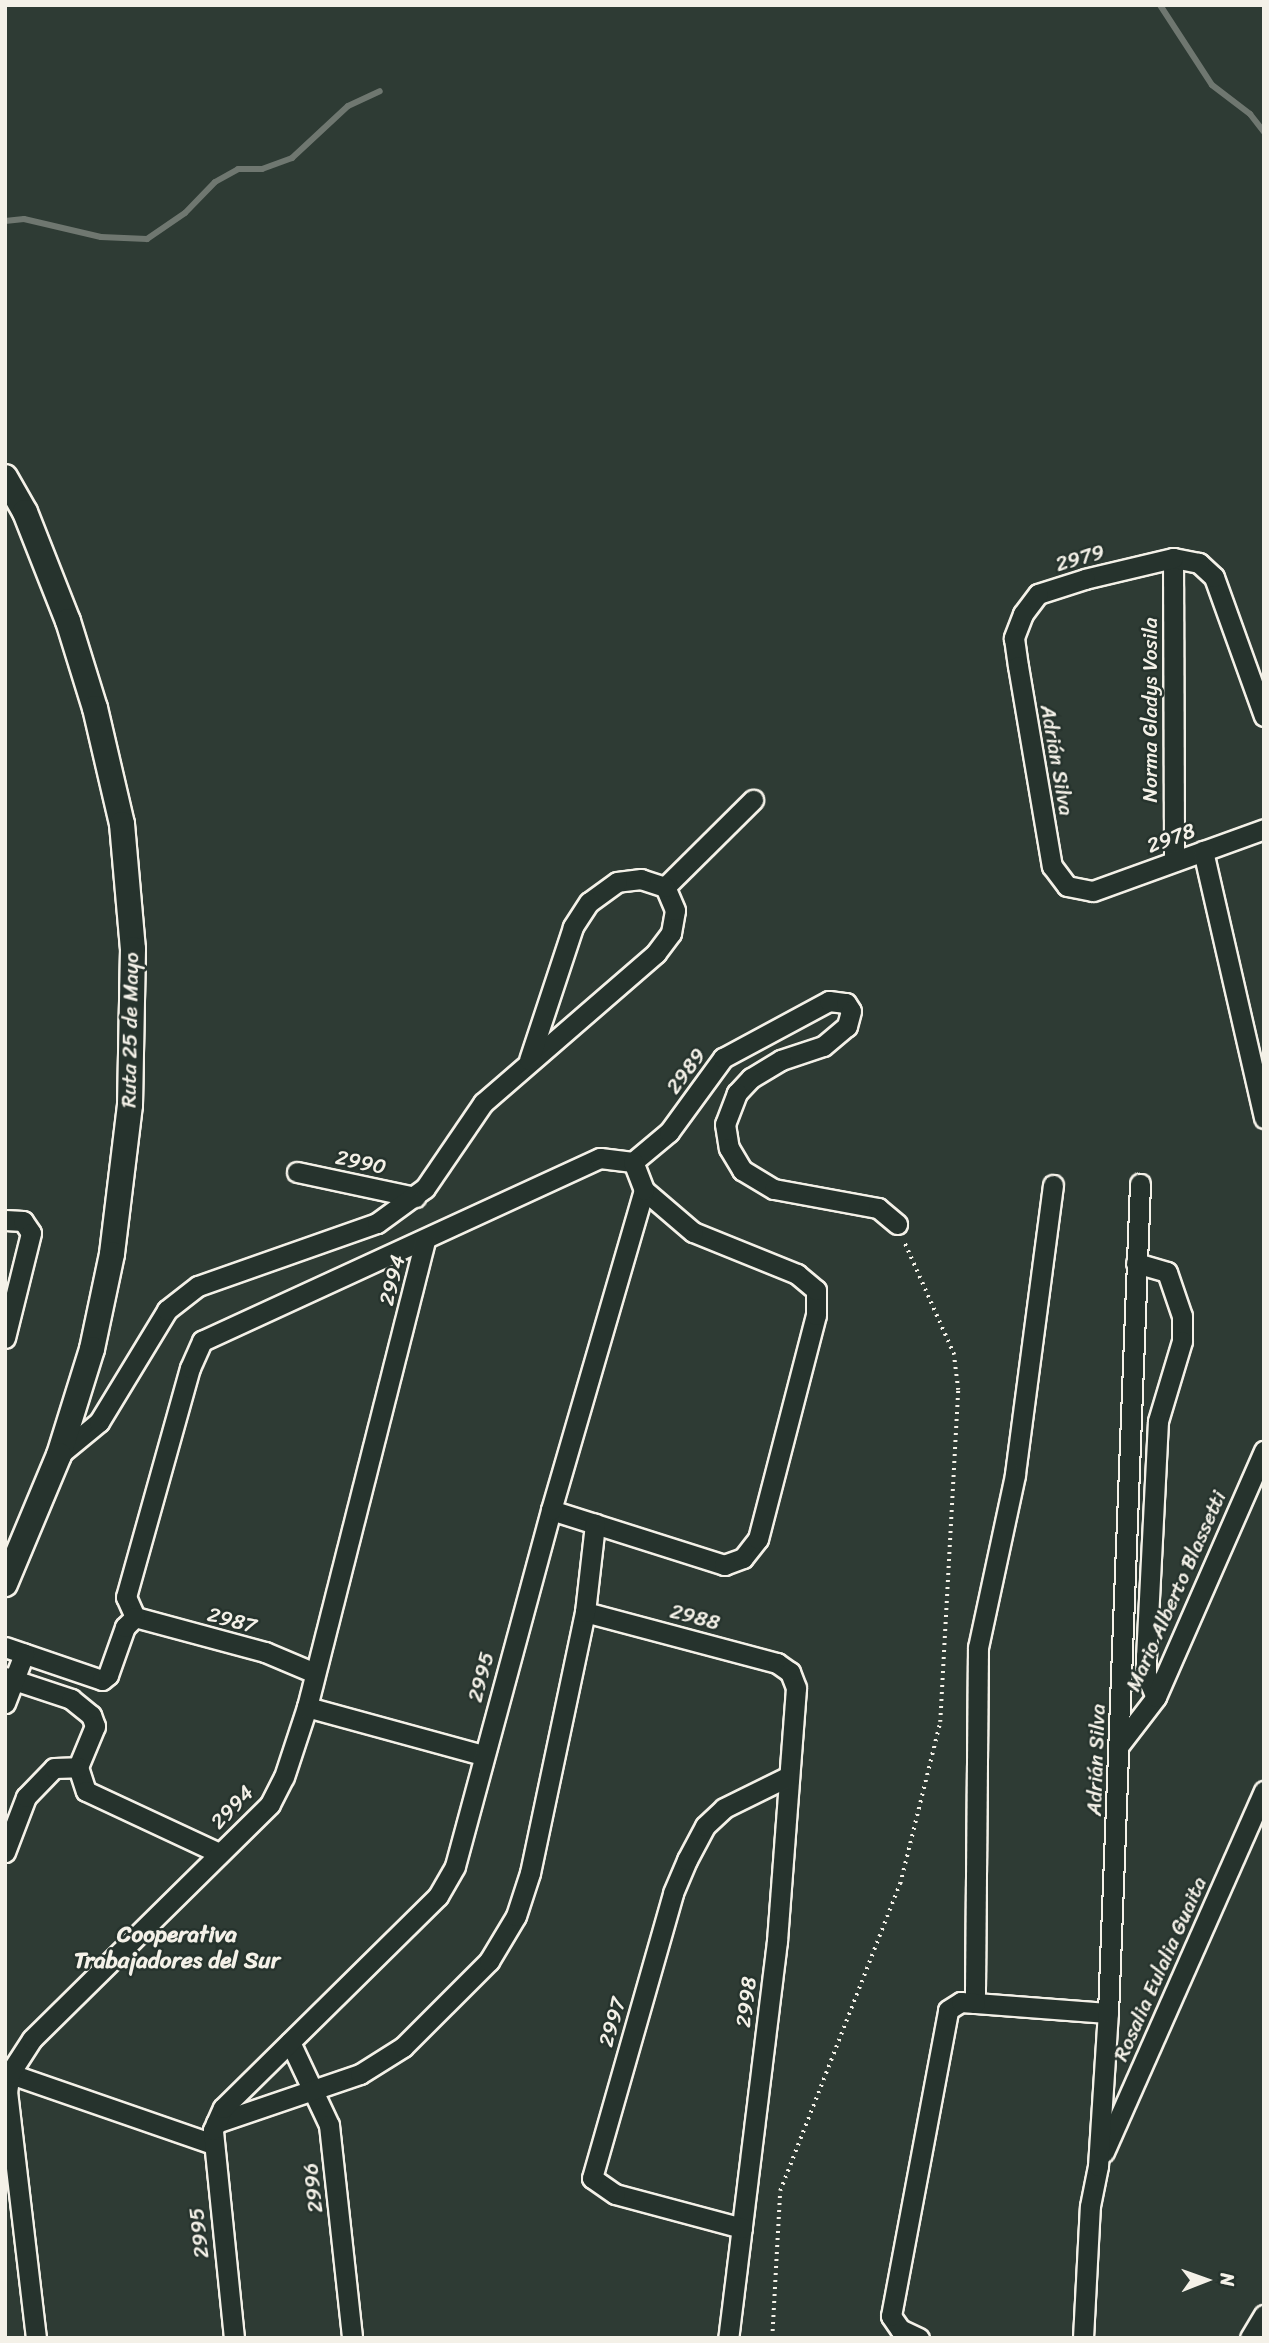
<!DOCTYPE html>
<html>
<head>
<meta charset="utf-8">
<style>
	body { margin:0 }
	#map { position:relative; width:1269px; height:2343px; overflow:hidden; background:#2e3b34; font-family:Sriracha,sans-serif }
	div>[style] { position:absolute }
	.stream>* { height:6px; margin:-3px; padding:0 3px; transform-origin:3px; border-radius:3px; background:#6f7770 }
	.path>* { height:3.5px; margin-top:-1.75px; transform-origin:0; background:repeating-linear-gradient(90deg,#f4f1e8 0 2px,transparent 0 7px) }
	.roads { filter:drop-shadow(2px 0 #f4f1e8) drop-shadow(-2px 0 #f4f1e8) drop-shadow(0 2px #f4f1e8) drop-shadow(0 -2px #f4f1e8) }
	.minor>* { height:19px; margin:-9.5px; padding:0 9.5px; transform-origin:9.5px; border-radius:9.5px; background:#26332d }
	.major>* { height:24px; margin:-12px; padding:0 12px; transform-origin:12px; border-radius:12px; background:#26332d }
	span { translate:-50% -50%; white-space:nowrap; text-align:center; line-height:1.15; -webkit-text-stroke:5px #26332d; paint-order:stroke }
	.street-label { font-size:21px; color:#f4f1e8 }
	.neighbourhood-label { font-size:23px; color:#f4f1e8; font-weight:700 }
	.frame { position:absolute; inset:0; border:7px solid #f4f1e8; pointer-events:none }
	.north { position:absolute; left:1171px; top:2245px; width:70px; height:70px; -webkit-text-stroke:5px #26332d; paint-order:stroke; rotate:89deg; font-size:19px; font-weight:700; line-height:28px; text-align:center; color:#f4f1e8 }
	.north::after { content:''; display:block; margin:auto; width:24px; height:32px; background:#f4f1e8; clip-path:polygon(50% 0,100% 100%,50% 72%,0 100%) }
</style>
</head>
<body>
<div id="map">
	<div class="stream">
		<div style="left:1160px;top:5px;width:95px;rotate:57deg"></div>
		<div style="left:1212px;top:85px;width:48px;rotate:37.3deg"></div>
		<div style="left:1250px;top:114px;width:23px;rotate:52deg"></div>
		<div style="left:5px;top:221px;width:19px;rotate:-6deg"></div>
		<div style="left:24px;top:219px;width:79px;rotate:13.2deg"></div>
		<div style="left:101px;top:237px;width:46px;rotate:2.5deg"></div>
		<div style="left:147px;top:239px;width:46px;rotate:-34.4deg"></div>
		<div style="left:185px;top:213px;width:43px;rotate:-45.9deg"></div>
		<div style="left:215px;top:182px;width:26px;rotate:-29deg"></div>
		<div style="left:238px;top:169px;width:24px"></div>
		<div style="left:262px;top:169px;width:32px;rotate:-20deg"></div>
		<div style="left:292px;top:158px;width:76px;rotate:-42.9deg"></div>
		<div style="left:348px;top:106px;width:35px;rotate:-25deg"></div>
	</div>
	<div class="path">
		<div style="left:772px;top:2338px;width:147px;rotate:-86.9deg"></div>
		<div style="left:780px;top:2191px;width:330px;rotate:-68.7deg"></div>
		<div style="left:900px;top:1884px;width:167px;rotate:-76.1deg"></div>
		<div style="left:940px;top:1722px;width:332px;rotate:-86.9deg"></div>
		<div style="left:958px;top:1390px;width:35px;rotate:-97deg"></div>
		<div style="left:954px;top:1355px;width:124px;rotate:-113.9deg"></div>
	</div>
	<div class="roads">
		<div class="minor">
			<div style="left:1173px;top:558px;width:303px;rotate:89.8deg"></div>
			<div style="left:1264px;top:716px;width:148px;rotate:-109.8deg"></div>
			<div style="left:1214px;top:577px;width:21px;rotate:-137deg"></div>
			<div style="left:1199px;top:563px;width:26px;rotate:-169deg"></div>
			<div style="left:1173px;top:558px;width:90px;rotate:166.6deg"></div>
			<div style="left:1085px;top:579px;width:49px;rotate:162.3deg"></div>
			<div style="left:1038px;top:594px;width:25px;rotate:127deg"></div>
			<div style="left:1023px;top:614px;width:26px;rotate:111deg"></div>
			<div style="left:1014px;top:638px;width:28px;rotate:82deg"></div>
			<div style="left:1018px;top:666px;width:203px;rotate:80.4deg"></div>
			<div style="left:1052px;top:866px;width:25px;rotate:53deg"></div>
			<div style="left:1067px;top:886px;width:26px;rotate:11deg"></div>
			<div style="left:1093px;top:891px;width:182px;rotate:-19.9deg"></div>
			<div style="left:1203px;top:851px;width:274px;rotate:77.1deg"></div>
			<div style="left:665px;top:887px;width:124px;rotate:-44.7deg"></div>
			<div style="left:297px;top:1172px;width:121px;rotate:12deg"></div>
			<div style="left:1053px;top:1185px;width:292px;rotate:97.5deg"></div>
			<div style="left:1015px;top:1475px;width:176px;rotate:102.1deg"></div>
			<div style="left:978px;top:1647px;width:356px;rotate:90.5deg"></div>
			<div style="left:975px;top:2003px;width:133px;rotate:4.3deg"></div>
			<div style="left:5px;top:1220px;width:18px;rotate:3deg"></div>
			<div style="left:23px;top:1221px;width:14px;rotate:56deg"></div>
			<div style="left:31px;top:1233px;width:108px;rotate:103.9deg"></div>
			<div style="left:1136px;top:1263px;width:32px;rotate:16deg"></div>
			<div style="left:1167px;top:1272px;width:46px;rotate:71.2deg"></div>
			<div style="left:1182px;top:1316px;width:25px;rotate:90deg"></div>
			<div style="left:1182px;top:1341px;width:84px;rotate:106.7deg"></div>
			<div style="left:1158px;top:1421px;width:235px;rotate:92.9deg"></div>
			<div style="left:1146px;top:1656px;width:18px;rotate:90deg"></div>
			<div style="left:1146px;top:1674px;width:25px;rotate:67deg"></div>
			<div style="left:59px;top:1455px;width:52px;rotate:-39.5deg"></div>
			<div style="left:99px;top:1422px;width:131px;rotate:-58.7deg"></div>
			<div style="left:167px;top:1310px;width:39px;rotate:-38deg"></div>
			<div style="left:198px;top:1286px;width:190px;rotate:-19.4deg"></div>
			<div style="left:377px;top:1223px;width:59px;rotate:-36.1deg"></div>
			<div style="left:425px;top:1188px;width:103px;rotate:-55.7deg"></div>
			<div style="left:483px;top:1103px;width:229px;rotate:-40.9deg"></div>
			<div style="left:656px;top:953px;width:25px;rotate:-53deg"></div>
			<div style="left:671px;top:933px;width:23px;rotate:-80deg"></div>
			<div style="left:675px;top:910px;width:25px;rotate:-113deg"></div>
			<div style="left:665px;top:887px;width:25px;rotate:-162deg"></div>
			<div style="left:641px;top:879px;width:24px;rotate:173deg"></div>
			<div style="left:617px;top:882px;width:34px;rotate:144deg"></div>
			<div style="left:589px;top:902px;width:30px;rotate:123deg"></div>
			<div style="left:573px;top:927px;width:140px;rotate:108.3deg"></div>
			<div style="left:551px;top:1510px;width:182px;rotate:17.6deg"></div>
			<div style="left:724px;top:1565px;width:20px;rotate:-20deg"></div>
			<div style="left:743px;top:1558px;width:24px;rotate:-52deg"></div>
			<div style="left:758px;top:1539px;width:231px;rotate:-75.5deg"></div>
			<div style="left:816px;top:1315px;width:25px;rotate:-90deg"></div>
			<div style="left:816px;top:1290px;width:25px;rotate:-140deg"></div>
			<div style="left:797px;top:1274px;width:112px;rotate:-158deg"></div>
			<div style="left:693px;top:1232px;width:65px;rotate:-139.4deg"></div>
			<div style="left:585px;top:1612px;width:199px;rotate:14.9deg"></div>
			<div style="left:777px;top:1663px;width:16px;rotate:35deg"></div>
			<div style="left:790px;top:1672px;width:17px;rotate:69deg"></div>
			<div style="left:796px;top:1688px;width:254px;rotate:94.3deg"></div>
			<div style="left:777px;top:1941px;width:400px;rotate:97deg"></div>
			<div style="left:135px;top:1617px;width:22px;rotate:-114deg"></div>
			<div style="left:126px;top:1597px;width:238px;rotate:-74.4deg"></div>
			<div style="left:190px;top:1368px;width:30px;rotate:-66deg"></div>
			<div style="left:202px;top:1341px;width:438px;rotate:-24.7deg"></div>
			<div style="left:600px;top:1158px;width:33px;rotate:7deg"></div>
			<div style="left:633px;top:1162px;width:47px;rotate:-39.8deg"></div>
			<div style="left:669px;top:1132px;width:92px;rotate:-53.9deg"></div>
			<div style="left:723px;top:1058px;width:120px;rotate:-28.3deg"></div>
			<div style="left:829px;top:1001px;width:17px;rotate:7deg"></div>
			<div style="left:846px;top:1003px;width:9px;rotate:58deg"></div>
			<div style="left:851px;top:1011px;width:16px;rotate:105deg"></div>
			<div style="left:847px;top:1026px;width:31px;rotate:140deg"></div>
			<div style="left:823px;top:1046px;width:44px;rotate:161.6deg"></div>
			<div style="left:781px;top:1060px;width:35px;rotate:149deg"></div>
			<div style="left:751px;top:1078px;width:21px;rotate:133deg"></div>
			<div style="left:737px;top:1093px;width:33px;rotate:111deg"></div>
			<div style="left:725px;top:1124px;width:24px;rotate:81deg"></div>
			<div style="left:729px;top:1148px;width:26px;rotate:59deg"></div>
			<div style="left:742px;top:1170px;width:37px;rotate:31deg"></div>
			<div style="left:774px;top:1189px;width:106px;rotate:10.4deg"></div>
			<div style="left:878px;top:1208px;width:25px;rotate:40deg"></div>
			<div style="left:135px;top:1617px;width:135px;rotate:15.1deg"></div>
			<div style="left:265px;top:1652px;width:54px;rotate:22.8deg"></div>
			<div style="left:5px;top:1647px;width:102px;rotate:18.8deg"></div>
			<div style="left:102px;top:1680px;width:8px;rotate:-40deg"></div>
			<div style="left:108px;top:1675px;width:51px;rotate:-70.5deg"></div>
			<div style="left:125px;top:1627px;width:14px;rotate:-45deg"></div>
			<div style="left:5px;top:1677px;width:70px;rotate:18.4deg"></div>
			<div style="left:71px;top:1699px;width:26px;rotate:39deg"></div>
			<div style="left:91px;top:1715px;width:12px;rotate:70deg"></div>
			<div style="left:95px;top:1726px;width:44px;rotate:112.5deg"></div>
			<div style="left:78px;top:1767px;width:25px;rotate:72deg"></div>
			<div style="left:86px;top:1791px;width:147px;rotate:25deg"></div>
			<div style="left:5px;top:1703px;width:53px;rotate:-68.8deg"></div>
			<div style="left:307px;top:1707px;width:182px;rotate:15.3deg"></div>
			<div style="left:1120px;top:1744px;width:59px;rotate:-52.5deg"></div>
			<div style="left:1156px;top:1697px;width:269px;rotate:-66.3deg"></div>
			<div style="left:5px;top:1852px;width:59px;rotate:-69.1deg"></div>
			<div style="left:26px;top:1797px;width:40px;rotate:-46deg"></div>
			<div style="left:54px;top:1768px;width:24px;rotate:-2deg"></div>
			<div style="left:290px;top:2042px;width:92px;rotate:64.8deg"></div>
			<div style="left:329px;top:2125px;width:214px;rotate:83.8deg"></div>
			<div style="left:5px;top:2072px;width:220px;rotate:19.1deg"></div>
			<div style="left:216px;top:2123px;width:152px;rotate:-18.8deg"></div>
			<div style="left:360px;top:2074px;width:51px;rotate:-32.1deg"></div>
			<div style="left:403px;top:2047px;width:122px;rotate:-45deg"></div>
			<div style="left:489px;top:1961px;width:52px;rotate:-59deg"></div>
			<div style="left:516px;top:1916px;width:45px;rotate:-72deg"></div>
			<div style="left:530px;top:1873px;width:267px;rotate:-78.1deg"></div>
			<div style="left:585px;top:1612px;width:89px;rotate:-83.5deg"></div>
			<div style="left:1104px;top:2152px;width:395px;rotate:-66.1deg"></div>
			<div style="left:742px;top:2228px;width:131px;rotate:-165deg"></div>
			<div style="left:615px;top:2194px;width:28px;rotate:-145deg"></div>
			<div style="left:592px;top:2178px;width:296px;rotate:-74.1deg"></div>
			<div style="left:673px;top:1893px;width:36px;rotate:-67deg"></div>
			<div style="left:687px;top:1860px;width:38px;rotate:-62deg"></div>
			<div style="left:705px;top:1826px;width:26px;rotate:-43deg"></div>
			<div style="left:724px;top:1808px;width:72px;rotate:-26.2deg"></div>
			<div style="left:36px;top:2338px;width:248px;rotate:-96.7deg"></div>
			<div style="left:7px;top:2092px;width:19px;rotate:-81deg"></div>
			<div style="left:10px;top:2073px;width:40px;rotate:-57.1deg"></div>
			<div style="left:32px;top:2039px;width:334px;rotate:-44.6deg"></div>
			<div style="left:270px;top:1804px;width:30px;rotate:-63deg"></div>
			<div style="left:284px;top:1777px;width:74px;rotate:-71.8deg"></div>
			<div style="left:307px;top:1707px;width:481px;rotate:-75.8deg"></div>
			<div style="left:234px;top:2338px;width:209px;rotate:-95.8deg"></div>
			<div style="left:213px;top:2130px;width:24px;rotate:-66deg"></div>
			<div style="left:223px;top:2108px;width:302px;rotate:-44.6deg"></div>
			<div style="left:438px;top:1896px;width:34px;rotate:-60deg"></div>
			<div style="left:455px;top:1866px;width:369px;rotate:-74.9deg"></div>
			<div style="left:551px;top:1510px;width:333px;rotate:-73.8deg"></div>
			<div style="left:644px;top:1190px;width:30px;rotate:-111deg"></div>
			<div style="left:919px;top:2338px;width:21px;rotate:-155deg"></div>
			<div style="left:900px;top:2329px;width:16px;rotate:-125deg"></div>
			<div style="left:891px;top:2316px;width:311px;rotate:-79.4deg"></div>
			<div style="left:948px;top:2010px;width:15px;rotate:-32deg"></div>
			<div style="left:961px;top:2002px;width:14px;rotate:4deg"></div>
			<div style="left:1083px;top:2338px;width:132px;rotate:-87deg"></div>
			<div style="left:1090px;top:2206px;width:41px;rotate:-78.7deg"></div>
			<div style="left:1098px;top:2166px;width:153px;rotate:-86.3deg"></div>
			<div style="left:1108px;top:2013px;width:830px;rotate:-87.79deg"></div>
			<div style="left:1250px;top:2338px;width:27px;rotate:-59deg"></div>
		</div>
		<div class="major">
			<div style="left:5px;top:477px;width:40px;rotate:60.3deg"></div>
			<div style="left:25px;top:512px;width:117px;rotate:68.5deg"></div>
			<div style="left:68px;top:621px;width:91px;rotate:72.8deg"></div>
			<div style="left:95px;top:708px;width:119px;rotate:76.9deg"></div>
			<div style="left:122px;top:824px;width:125px;rotate:85deg"></div>
			<div style="left:133px;top:949px;width:156px;rotate:91.1deg"></div>
			<div style="left:130px;top:1105px;width:150px;rotate:96.9deg"></div>
			<div style="left:112px;top:1254px;width:97px;rotate:101.9deg"></div>
			<div style="left:92px;top:1349px;width:111px;rotate:107.3deg"></div>
			<div style="left:59px;top:1455px;width:140px;rotate:112.7deg"></div>
		</div>
	</div>
	<div class="street-label">
		<span style="left:1080px;top:558px;rotate:-16deg">2979</span>
		<span style="left:1150px;top:710px;rotate:-90deg">Norma Gladys Vosila</span>
		<span style="left:1057px;top:760px;rotate:80deg">Adrián Silva</span>
		<span style="left:1171px;top:838px;rotate:-20deg">2978</span>
		<span style="left:130px;top:1030px;rotate:-89deg">Ruta 25 de Mayo</span>
		<span style="left:686px;top:1071px;rotate:-53deg">2989</span>
		<span style="left:361px;top:1162px;rotate:12deg">2990</span>
		<span style="left:392px;top:1280px;rotate:-76deg">2994</span>
		<span style="left:1176px;top:1591px;rotate:-66deg">Mario Alberto Blassetti</span>
		<span style="left:695px;top:1617px;rotate:15deg">2988</span>
		<span style="left:232px;top:1620px;rotate:15deg">2987</span>
		<span style="left:481px;top:1677px;rotate:-75deg">2995</span>
		<span style="left:1096px;top:1760px;rotate:-88deg">Adrián Silva</span>
		<span style="left:232px;top:1807px;rotate:-46deg">2994</span>
		<span style="left:1160px;top:1969px;rotate:-66deg">Rosalia Eulalia Guaita</span>
		<span style="left:746px;top:2002px;rotate:-83deg">2998</span>
		<span style="left:612px;top:2022px;rotate:-74deg">2997</span>
		<span style="left:313px;top:2188px;rotate:-96deg">2996</span>
		<span style="left:199px;top:2233px;rotate:-96deg">2995</span>
	</div>
	<div class="neighbourhood-label">
		<span style="left:177px;top:1948px">Cooperativa<br>Trabajadores del Sur</span>
	</div>
	<div class="frame"></div>
	<div class="north">N</div>
</div>
</body>
</html>
